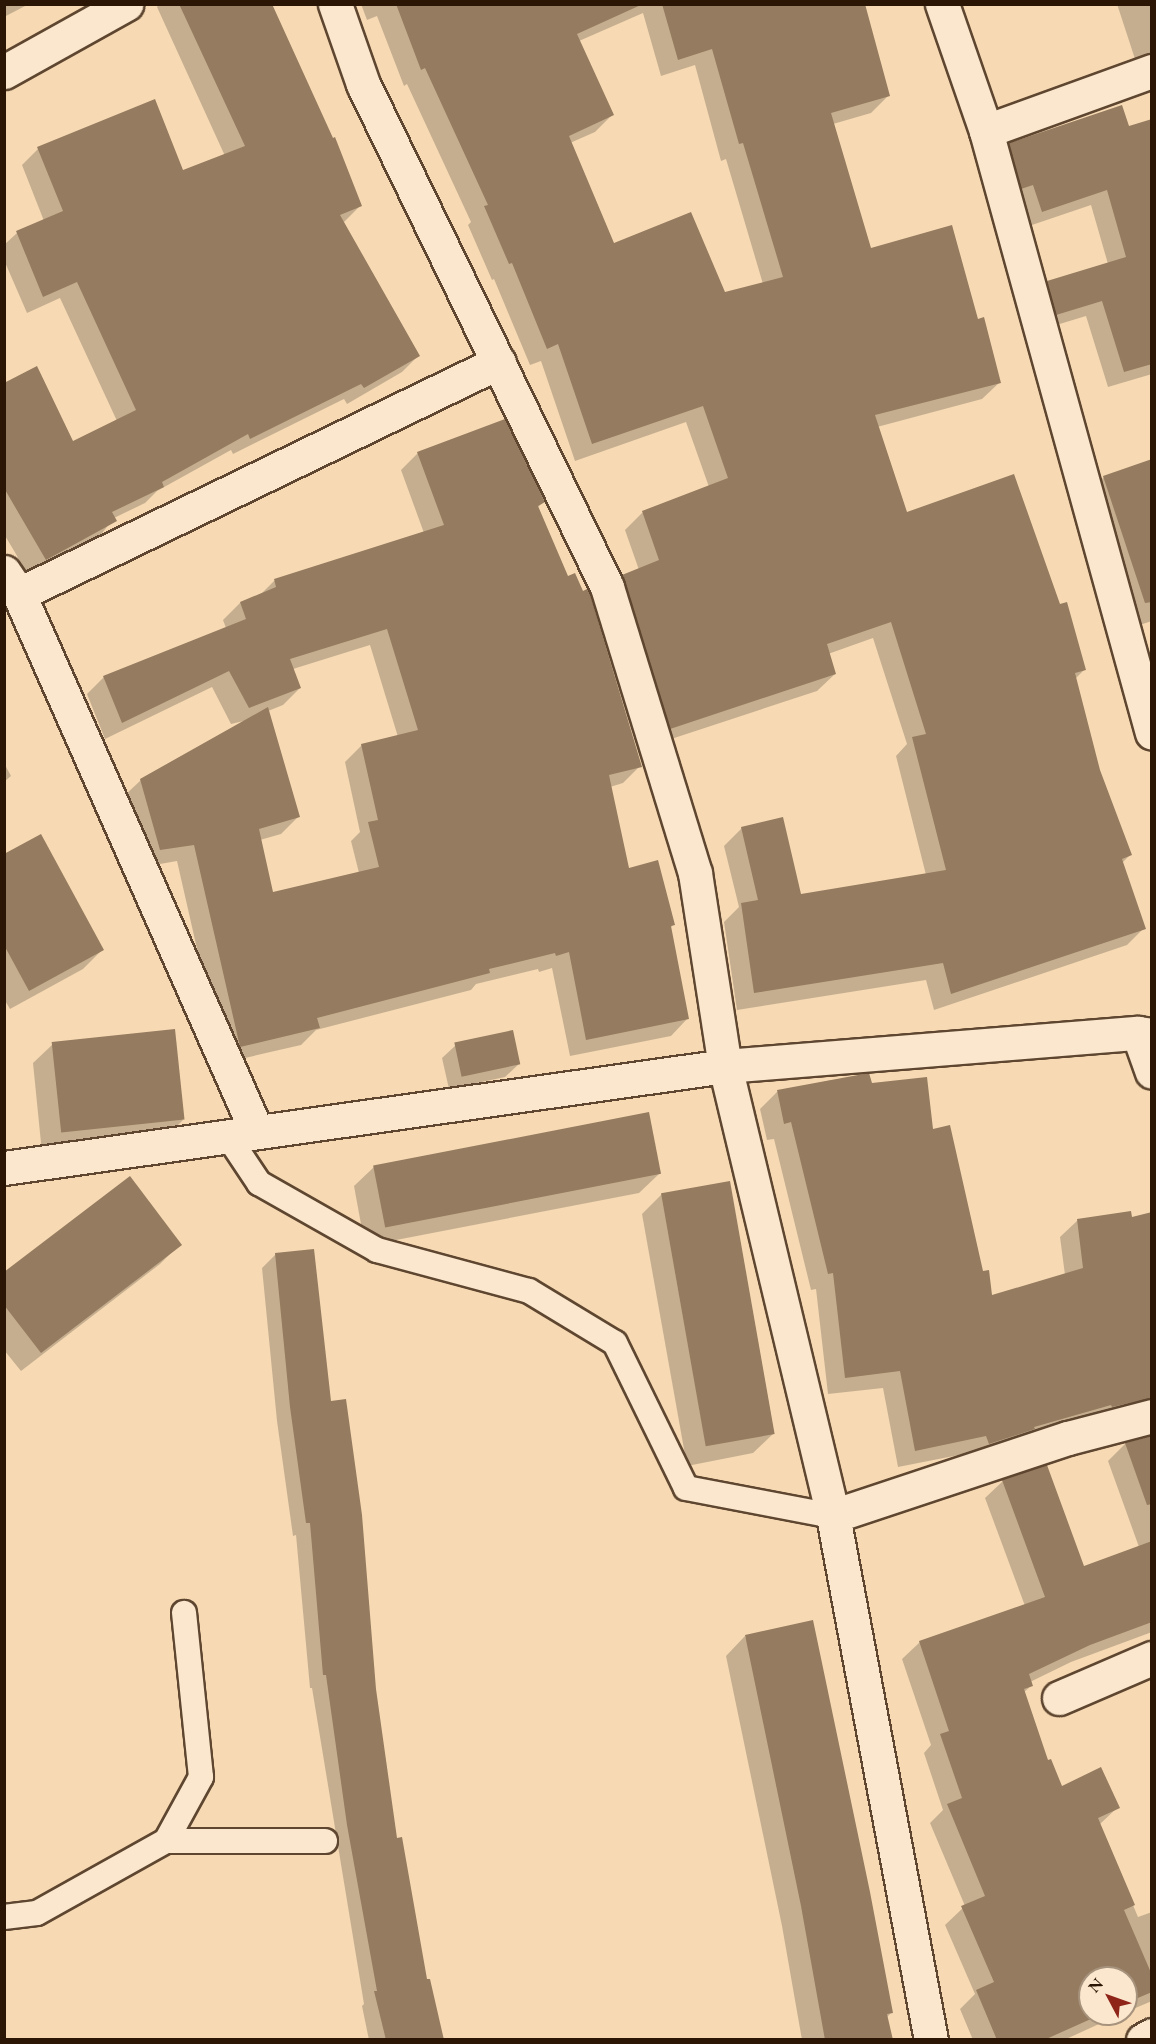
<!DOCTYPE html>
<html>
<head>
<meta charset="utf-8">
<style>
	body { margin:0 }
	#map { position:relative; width:1156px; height:2044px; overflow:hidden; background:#f7dab3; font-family:"EB Garamond",serif }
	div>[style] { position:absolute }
	.shadow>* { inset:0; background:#0003 }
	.building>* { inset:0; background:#957b5f; transform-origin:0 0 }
	.roads { filter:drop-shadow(2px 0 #5e4630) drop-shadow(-2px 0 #5e4630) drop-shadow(0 2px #5e4630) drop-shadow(0 -2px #5e4630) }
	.lane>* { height:24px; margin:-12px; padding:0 12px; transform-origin:12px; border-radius:12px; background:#fae7ce }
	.street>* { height:33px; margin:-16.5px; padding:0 16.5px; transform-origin:16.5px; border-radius:16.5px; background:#fae7ce }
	span { translate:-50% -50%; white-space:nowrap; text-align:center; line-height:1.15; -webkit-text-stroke:5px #fae7ce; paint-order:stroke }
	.frame { position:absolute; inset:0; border:6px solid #2b1504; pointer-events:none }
	.north { position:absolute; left:1078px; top:1966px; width:60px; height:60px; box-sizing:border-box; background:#fae7ce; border:2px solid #a7937d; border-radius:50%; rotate:311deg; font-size:16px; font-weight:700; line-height:24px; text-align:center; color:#2b1504 }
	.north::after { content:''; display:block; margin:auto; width:21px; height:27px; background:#8f2418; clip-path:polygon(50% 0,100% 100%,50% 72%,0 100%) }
</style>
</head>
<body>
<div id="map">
	<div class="shadow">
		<div style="clip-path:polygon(4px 4px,29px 4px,4px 17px)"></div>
		<div style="clip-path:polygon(159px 4px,271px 4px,361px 205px,343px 223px,418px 356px,402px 372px,347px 404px,344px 399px,233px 454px,231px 450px,157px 491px,145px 503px,114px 518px,99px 537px,29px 576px,4px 534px,4px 384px,72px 443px,117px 421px,60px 298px,27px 313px,4px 260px,4px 245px,17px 233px,44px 221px,22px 165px,38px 149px,182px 172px,225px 156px,157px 7px)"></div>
		<div style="clip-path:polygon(evenodd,361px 4px,862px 4px,888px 96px,871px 113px,833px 124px,870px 250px,977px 320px,1000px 382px,982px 399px,877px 427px,906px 513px,1059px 605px,1084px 670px,1075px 679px,1098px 770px,1130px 855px,1122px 863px,1144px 928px,1127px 945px,934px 1010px,926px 980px,737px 1010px,724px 922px,739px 907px,724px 846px,742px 828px,800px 895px,926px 875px,896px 756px,907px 744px,873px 638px,828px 654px,835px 674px,817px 691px,653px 745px,606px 594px,623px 576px,639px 570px,625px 530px,642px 513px,709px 487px,686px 422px,575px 461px,541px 361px,530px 365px,494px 279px,492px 280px,468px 225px,471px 222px,407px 84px,404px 86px,377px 16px,367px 20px,361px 4px,643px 13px,661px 76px,695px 65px,721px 161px,726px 159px,763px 284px,725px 294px,614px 245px,570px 143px,595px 132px,613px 114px,579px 41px,643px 13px)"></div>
		<div style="clip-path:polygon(1117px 4px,1152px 4px,1152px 54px,1135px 59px)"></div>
		<div style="clip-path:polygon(1152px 121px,1152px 374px,1108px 387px,1086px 316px,1040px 330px,1032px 298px,1048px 282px,1108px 264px,1091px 205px,1026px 227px,994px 161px,1010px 145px,1129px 128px)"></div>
		<div style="clip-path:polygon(evenodd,418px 453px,543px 502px,537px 508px,640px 766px,623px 783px,610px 787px,628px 870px,674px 924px,670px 928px,688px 1018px,671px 1036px,570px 1056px,552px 968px,539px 972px,538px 969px,476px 984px,471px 990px,316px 1030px,301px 1045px,223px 1063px,177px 861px,143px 867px,123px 797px,141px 780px,248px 720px,231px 724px,212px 687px,105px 739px,87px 694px,104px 677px,226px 628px,223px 620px,240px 603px,260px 595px,274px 581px,424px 533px,401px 470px,418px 453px,370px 645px,398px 737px,362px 745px,345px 762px,360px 832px,351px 841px,359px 873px,272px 894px,260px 840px,281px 834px,298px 817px,268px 711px,283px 705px,300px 688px,293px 669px,370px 645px)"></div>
		<div style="clip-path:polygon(1152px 460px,1152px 621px,1127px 629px,1088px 493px,1104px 477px)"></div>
		<div style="clip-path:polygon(4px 763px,11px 776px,4px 782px)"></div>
		<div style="clip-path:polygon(4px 855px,102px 950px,83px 969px,10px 1009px,4px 999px)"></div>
		<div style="clip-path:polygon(53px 1044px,183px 1120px,163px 1140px,42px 1153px,33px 1063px)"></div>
		<div style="clip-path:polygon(456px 1045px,519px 1064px,505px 1077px,449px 1089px,442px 1058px)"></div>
		<div style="clip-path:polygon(832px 1080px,871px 1085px,932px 1130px,990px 1297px,1065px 1275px,1060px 1237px,1078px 1220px,1152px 1331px,1152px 1426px,972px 1461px,969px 1453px,898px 1467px,883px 1388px,828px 1394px,816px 1289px,811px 1290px,774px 1139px,767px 1140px,760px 1109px,777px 1092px)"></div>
		<div style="clip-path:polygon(374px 1167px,659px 1174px,639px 1193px,365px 1246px,354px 1186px)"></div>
		<div style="clip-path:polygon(662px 1194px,773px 1434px,753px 1453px,687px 1466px,642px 1214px)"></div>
		<div style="clip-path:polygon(180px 1244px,160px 1264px,21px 1371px,4px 1350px,4px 1274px)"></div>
		<div style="clip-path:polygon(276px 1254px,330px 1403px,396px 1840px,426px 1981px,443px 2040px,369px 2040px,362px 2006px,364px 2004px,312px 1688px,310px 1688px,296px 1535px,293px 1536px,277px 1421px,262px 1268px)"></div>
		<div style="clip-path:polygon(1152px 1436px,1152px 1632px,1071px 1662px,1030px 1682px,1031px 1686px,1023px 1693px,1048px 1762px,1061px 1788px,1118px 1807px,1099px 1825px,1138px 1917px,1152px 1912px,1152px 2001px,1126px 2012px,1126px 1978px,1090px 1978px,1090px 2014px,1121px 2014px,1064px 2040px,973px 2040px,960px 2009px,975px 1994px,945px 1925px,965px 1906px,930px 1823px,943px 1810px,924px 1753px,931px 1745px,902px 1659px,920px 1642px,1025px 1606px,985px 1498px,1003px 1481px,1083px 1568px,1139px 1547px,1108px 1461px,1125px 1444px)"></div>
		<div style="clip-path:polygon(745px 1636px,891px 2013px,886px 2018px,891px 2040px,802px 2040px,782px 1926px,726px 1656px)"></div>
	</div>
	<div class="building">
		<div style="clip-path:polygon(179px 4px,272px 4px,333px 138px,335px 137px,362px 206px,340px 215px,420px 356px,364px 388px,361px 384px,250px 439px,248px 434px,162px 482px,164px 487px,112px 512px,117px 521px,46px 560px,4px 488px,4px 383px,37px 366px,73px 441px,136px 410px,77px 282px,43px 297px,16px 231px,63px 211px,37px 147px,155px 99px,183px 170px,245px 146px)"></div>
		<div style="clip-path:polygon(396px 4px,643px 4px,577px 34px,614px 115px,569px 136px,614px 243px,691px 212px,725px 292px,783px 277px,743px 143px,739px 144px,712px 49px,678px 60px,662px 4px,865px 4px,890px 96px,831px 113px,871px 248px,952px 225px,978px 319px,984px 317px,1001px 383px,875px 415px,907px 512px,1014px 474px,1060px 604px,1067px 602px,1086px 670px,1075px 673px,1100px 770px,1132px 855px,1122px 859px,1146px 929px,951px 994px,943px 963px,754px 993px,741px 903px,758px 900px,741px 827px,783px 817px,801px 894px,946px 870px,912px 737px,926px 734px,891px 622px,827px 644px,836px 674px,670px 729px,622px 575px,659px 560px,642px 511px,728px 478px,703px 406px,592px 444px,558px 344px,547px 349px,512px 263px,509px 264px,484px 206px,488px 205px,425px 68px,421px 70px)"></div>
		<div style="clip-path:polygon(1122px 105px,1129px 126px,1152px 119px,1152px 364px,1124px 372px,1102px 301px,1056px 315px,1047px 281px,1126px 257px,1107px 190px,1042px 212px,1033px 185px,1021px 189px,1009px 143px)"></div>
		<div style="clip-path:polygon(505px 419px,545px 502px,538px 506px,568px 576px,575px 573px,583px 591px,587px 589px,590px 594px,642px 767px,609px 775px,629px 868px,658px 860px,675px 925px,671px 926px,689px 1019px,586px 1040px,569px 952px,556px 956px,555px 953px,489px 969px,490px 973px,317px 1018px,320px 1028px,240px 1047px,194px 845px,160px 850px,140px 779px,268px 707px,300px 817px,259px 829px,273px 892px,379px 867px,368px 822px,378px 820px,361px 744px,418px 730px,387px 629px,290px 659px,301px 688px,249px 708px,229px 671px,122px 723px,103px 676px,246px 619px,240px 602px,276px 587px,274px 579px,444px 525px,417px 452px)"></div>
		<div style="clip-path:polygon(1152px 459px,1152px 602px,1145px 603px,1103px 476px)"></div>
		<div style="clip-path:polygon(41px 834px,104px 950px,29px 991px,4px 945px,4px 854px)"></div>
		<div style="left:175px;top:1029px;width:91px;height:124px;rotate:84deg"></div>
		<div style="left:513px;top:1030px;width:35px;height:60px;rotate:78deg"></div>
		<div style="clip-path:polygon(869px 1073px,872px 1083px,927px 1077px,933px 1129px,950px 1125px,983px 1271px,989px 1270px,992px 1295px,1083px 1268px,1077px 1219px,1131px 1211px,1132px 1217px,1152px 1212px,1152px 1398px,1112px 1407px,1111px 1405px,1034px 1427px,1035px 1429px,989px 1444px,986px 1436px,915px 1451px,900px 1371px,845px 1378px,833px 1273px,828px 1274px,791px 1122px,784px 1124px,777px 1090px)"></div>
		<div style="left:649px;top:1112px;width:63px;height:281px;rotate:79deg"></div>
		<div style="clip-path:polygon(130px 1176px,182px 1245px,41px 1353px,4px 1305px,4px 1272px)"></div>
		<div style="left:730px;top:1181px;width:257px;height:70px;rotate:80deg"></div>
		<div style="clip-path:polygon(314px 1249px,331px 1401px,346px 1399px,362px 1515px,376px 1689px,397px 1838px,402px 1837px,427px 1979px,430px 1979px,444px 2040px,386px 2040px,374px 1991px,377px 1991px,347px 1825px,326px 1675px,323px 1675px,310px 1523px,306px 1523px,290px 1407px,275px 1253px)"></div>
		<div style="clip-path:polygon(1152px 1436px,1152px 1504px,1147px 1505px,1125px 1443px)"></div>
		<div style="clip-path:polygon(1047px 1465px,1084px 1566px,1152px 1541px,1152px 1622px,1090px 1645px,1029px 1674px,1033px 1686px,1024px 1689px,1048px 1760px,1051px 1759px,1062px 1786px,1101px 1767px,1120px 1808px,1098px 1818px,1135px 1905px,1124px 1910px,1152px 1975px,1152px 1992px,1126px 2003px,1126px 1978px,1090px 1978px,1090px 2014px,1102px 2014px,1044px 2040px,997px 2040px,976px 1990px,994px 1982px,961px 1906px,985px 1896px,947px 1804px,962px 1798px,940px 1734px,949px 1731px,919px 1641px,1045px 1597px,1002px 1480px)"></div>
		<div style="clip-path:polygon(813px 1620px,870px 1892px,893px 2013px,887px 2014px,893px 2040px,825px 2040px,801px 1906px,745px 1635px)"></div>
	</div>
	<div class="roads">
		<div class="lane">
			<div style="left:227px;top:1135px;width:58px;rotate:56.3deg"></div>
			<div style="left:259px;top:1183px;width:136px;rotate:29.6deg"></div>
			<div style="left:377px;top:1250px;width:157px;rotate:15.1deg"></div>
			<div style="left:529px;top:1291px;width:100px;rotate:31.2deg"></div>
			<div style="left:615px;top:1343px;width:161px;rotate:63.9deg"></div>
			<div style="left:686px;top:1488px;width:150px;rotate:10.8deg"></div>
			<div style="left:166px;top:1841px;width:73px;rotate:-61.3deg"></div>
			<div style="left:201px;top:1777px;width:165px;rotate:-95.9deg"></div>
			<div style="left:4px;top:1917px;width:33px;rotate:-7deg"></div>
			<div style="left:37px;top:1913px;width:148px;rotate:-29.2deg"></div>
			<div style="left:166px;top:1841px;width:159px"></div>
		</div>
		<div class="street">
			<div style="left:335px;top:4px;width:85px;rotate:70.7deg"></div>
			<div style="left:363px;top:84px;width:559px;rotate:64.12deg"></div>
			<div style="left:607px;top:587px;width:299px;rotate:72.9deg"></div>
			<div style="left:695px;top:873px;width:195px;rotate:81.2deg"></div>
			<div style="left:725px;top:1066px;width:463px;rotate:76.5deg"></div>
			<div style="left:833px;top:1516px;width:533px;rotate:79.41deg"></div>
			<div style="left:942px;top:4px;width:134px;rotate:70.9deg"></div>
			<div style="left:986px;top:131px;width:624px;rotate:74.58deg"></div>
			<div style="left:4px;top:72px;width:140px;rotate:-29.1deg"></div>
			<div style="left:986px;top:131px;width:177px;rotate:-19.9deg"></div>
			<div style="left:4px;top:572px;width:27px;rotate:56deg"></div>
			<div style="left:19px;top:594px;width:586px;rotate:66.15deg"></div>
			<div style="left:19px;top:594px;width:533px;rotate:-25.8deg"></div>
			<div style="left:1138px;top:1033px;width:41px;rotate:70.3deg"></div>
			<div style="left:4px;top:1168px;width:728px;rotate:-8.05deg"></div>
			<div style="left:725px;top:1066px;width:414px;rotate:-4.6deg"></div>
			<div style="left:1138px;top:1033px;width:14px;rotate:8deg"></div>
			<div style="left:833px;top:1516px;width:248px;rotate:-18.4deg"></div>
			<div style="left:1068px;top:1438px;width:87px;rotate:-14.7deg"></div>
			<div style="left:1059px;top:1698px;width:101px;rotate:-23.3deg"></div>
			<div style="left:1143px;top:2040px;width:10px;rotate:-29deg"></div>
		</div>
	</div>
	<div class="frame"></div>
	<div class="north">N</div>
</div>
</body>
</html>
